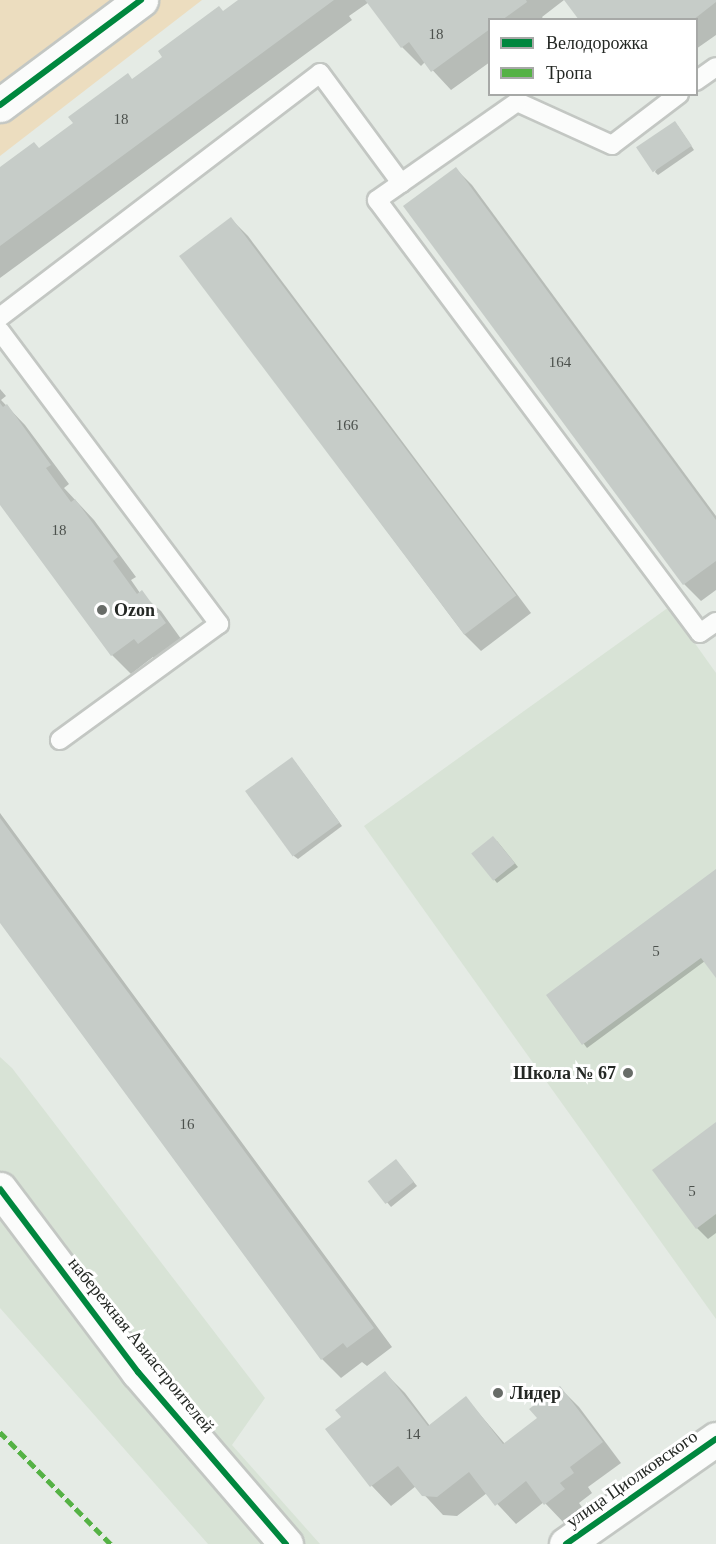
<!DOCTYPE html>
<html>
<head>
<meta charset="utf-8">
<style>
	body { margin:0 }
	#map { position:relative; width:716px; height:1544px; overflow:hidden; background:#e5ebe5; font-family:"Times New Roman",serif }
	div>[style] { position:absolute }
	.built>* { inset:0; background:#d8e3d6 }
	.green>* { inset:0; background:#ecddbf }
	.shadow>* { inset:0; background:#0003 }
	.building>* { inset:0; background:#c6ccc8; transform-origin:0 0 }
	.roads { filter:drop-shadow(2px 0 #c3c7c3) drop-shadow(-2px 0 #c3c7c3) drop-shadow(0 2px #c3c7c3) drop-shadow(0 -2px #c3c7c3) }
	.service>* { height:18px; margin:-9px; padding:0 9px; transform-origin:9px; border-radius:9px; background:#fbfcfb }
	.minor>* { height:33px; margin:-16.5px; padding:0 16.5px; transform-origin:16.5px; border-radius:16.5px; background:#fbfcfb }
	.quiet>* { height:4.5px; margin-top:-2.25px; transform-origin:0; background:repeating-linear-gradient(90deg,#55b245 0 9px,transparent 0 13.5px) }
	.cycleway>* { height:6px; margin:-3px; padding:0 3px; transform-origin:3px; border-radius:3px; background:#00873e }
	.dots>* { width:16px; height:16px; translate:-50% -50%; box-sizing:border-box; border:3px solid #fff; border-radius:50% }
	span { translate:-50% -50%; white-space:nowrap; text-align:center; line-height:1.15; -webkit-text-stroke:6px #fff; paint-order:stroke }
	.number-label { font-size:15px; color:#4c514d }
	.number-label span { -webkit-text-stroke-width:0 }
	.poi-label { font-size:18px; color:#242824; font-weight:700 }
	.left { translate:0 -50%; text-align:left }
	.right { translate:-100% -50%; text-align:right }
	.street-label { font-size:18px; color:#242824 }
	.legend { position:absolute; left:488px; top:18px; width:210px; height:78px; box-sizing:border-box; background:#fff; border:2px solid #a7a9a7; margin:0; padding:8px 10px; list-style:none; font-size:18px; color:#242824 }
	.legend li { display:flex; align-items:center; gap:12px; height:30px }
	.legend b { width:30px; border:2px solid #a7a9a7 }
</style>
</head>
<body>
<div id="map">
	<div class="built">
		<div style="clip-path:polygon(669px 607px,716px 673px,716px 1319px,364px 826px)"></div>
		<div style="clip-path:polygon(0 1057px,12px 1068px,265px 1398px,232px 1445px,320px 1544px,208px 1544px,0 1308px)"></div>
	</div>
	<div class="green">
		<div style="clip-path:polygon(0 0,202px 0,0 156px)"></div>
	</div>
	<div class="shadow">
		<div style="clip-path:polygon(241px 0,564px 0,542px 17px,544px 20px,490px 20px,490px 62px,451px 90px,425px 62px,421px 66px,402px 47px,369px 2px,349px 16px,352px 20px,0 278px,0 169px,40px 150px)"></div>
		<div style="clip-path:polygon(566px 0,716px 0,716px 35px,696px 49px,696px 20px,581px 20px)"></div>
		<div style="clip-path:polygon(678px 126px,694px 150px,658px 175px,655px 172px)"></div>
		<div style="clip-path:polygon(456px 169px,472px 185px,716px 516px,716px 590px,701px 601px,684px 584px)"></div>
		<div style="clip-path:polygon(231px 219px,248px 236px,531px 613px,481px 651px,464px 634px,181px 256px)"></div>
		<div style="clip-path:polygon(0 389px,6px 396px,1px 400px,25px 425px,69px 484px,64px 488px,94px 520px,136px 577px,131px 580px,140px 593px,161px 611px,184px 643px,158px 662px,153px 657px,131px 674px,112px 655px,0 502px)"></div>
		<div style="clip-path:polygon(295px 762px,342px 826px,298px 859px,294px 856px)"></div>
		<div style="clip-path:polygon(0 813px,392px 1347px,367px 1366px,362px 1362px,341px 1378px,322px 1359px,0 920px)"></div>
		<div style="clip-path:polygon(497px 841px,518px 867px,497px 883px,473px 854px)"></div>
		<div style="clip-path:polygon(716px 871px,716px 975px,705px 961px,587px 1048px,548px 996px)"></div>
		<div style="clip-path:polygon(716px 1124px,716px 1233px,708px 1239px,697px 1228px)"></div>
		<div style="clip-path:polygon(400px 1165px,417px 1186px,391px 1207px,370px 1182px)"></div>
		<div style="clip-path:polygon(385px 1373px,405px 1393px,430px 1426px,466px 1398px,505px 1444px,539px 1419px,560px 1388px,579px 1407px,621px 1463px,588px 1487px,592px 1493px,579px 1503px,584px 1510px,565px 1524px,544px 1502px,516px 1524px,487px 1493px,457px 1516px,443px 1515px,416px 1486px,391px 1506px,372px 1486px,328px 1429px,343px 1417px)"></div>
	</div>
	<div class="building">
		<div style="clip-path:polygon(238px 0,334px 0,0 246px,0 167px,34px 142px,39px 148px,73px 123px,68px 117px,128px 73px,132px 79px,162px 57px,158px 51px,219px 6px,223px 11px)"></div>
		<div style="clip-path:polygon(365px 0,526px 0,527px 2px,502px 20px,490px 20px,490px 29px,431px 72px,409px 42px,401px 48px)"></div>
		<div style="clip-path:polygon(564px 0,716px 0,716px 2px,693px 20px,579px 20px)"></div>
		<div style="left:675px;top:121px;width:30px;height:47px;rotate:56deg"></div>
		<div style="clip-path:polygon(456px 167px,716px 520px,716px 561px,683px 585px,403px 206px)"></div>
		<div style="left:231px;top:217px;width:474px;height:65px;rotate:53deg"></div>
		<div style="clip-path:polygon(0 403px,3px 407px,7px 404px,51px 465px,46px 468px,71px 502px,75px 499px,118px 557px,113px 561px,137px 594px,142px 590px,166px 623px,138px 644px,134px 639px,111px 656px,0 505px)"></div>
		<div style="left:292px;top:757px;width:81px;height:58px;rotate:54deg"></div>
		<div style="clip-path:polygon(0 818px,374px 1328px,347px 1348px,343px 1343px,321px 1360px,0 923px)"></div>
		<div style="left:493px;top:836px;width:35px;height:28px;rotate:51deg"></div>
		<div style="clip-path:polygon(716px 869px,716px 978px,701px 958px,582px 1045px,546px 995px)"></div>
		<div style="clip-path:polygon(716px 1122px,716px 1214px,696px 1229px,652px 1170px)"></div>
		<div style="left:396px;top:1159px;width:29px;height:36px;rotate:52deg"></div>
		<div style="clip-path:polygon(385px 1371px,428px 1426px,466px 1396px,503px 1444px,537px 1418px,529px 1409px,560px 1386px,603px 1442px,570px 1467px,574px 1473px,560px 1483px,565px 1489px,544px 1505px,526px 1481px,495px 1506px,469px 1472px,437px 1497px,422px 1496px,398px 1466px,370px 1487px,325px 1429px,341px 1417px,335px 1410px)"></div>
	</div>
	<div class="roads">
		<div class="service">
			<div style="left:696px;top:81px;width:24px;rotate:-35deg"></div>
			<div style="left:679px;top:94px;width:84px;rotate:142.7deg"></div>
			<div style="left:612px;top:145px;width:104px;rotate:-155.6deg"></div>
			<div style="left:517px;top:102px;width:171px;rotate:145deg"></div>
			<div style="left:377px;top:200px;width:540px;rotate:53.28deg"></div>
			<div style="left:700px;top:633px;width:19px;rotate:-35deg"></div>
			<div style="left:0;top:317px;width:402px;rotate:-37.3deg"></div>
			<div style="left:320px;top:73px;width:137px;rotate:53.6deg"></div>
			<div style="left:0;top:331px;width:366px;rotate:53.2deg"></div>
			<div style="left:219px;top:624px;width:197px;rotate:143.9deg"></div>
		</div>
		<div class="minor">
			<div style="left:0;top:105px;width:176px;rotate:-36.7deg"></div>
			<div style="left:0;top:1189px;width:229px;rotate:53deg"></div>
			<div style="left:138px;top:1372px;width:227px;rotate:49.3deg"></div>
			<div style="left:566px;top:1544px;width:183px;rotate:-35deg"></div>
		</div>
	</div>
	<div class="quiet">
		<div style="left:0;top:1432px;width:158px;rotate:45.3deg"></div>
	</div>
	<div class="cycleway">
		<div style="left:0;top:105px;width:176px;rotate:-36.7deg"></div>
		<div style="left:0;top:1189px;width:229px;rotate:53deg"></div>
		<div style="left:138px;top:1372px;width:227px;rotate:49.3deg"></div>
		<div style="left:566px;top:1544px;width:183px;rotate:-35deg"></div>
	</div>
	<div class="dots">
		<div style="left:102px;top:610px;background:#686c68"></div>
		<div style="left:628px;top:1073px;background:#686c68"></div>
		<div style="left:498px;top:1393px;background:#686c68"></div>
	</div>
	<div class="number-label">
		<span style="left:436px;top:35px">18</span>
		<span style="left:121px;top:120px">18</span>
		<span style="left:560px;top:363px">164</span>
		<span style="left:347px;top:426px">166</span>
		<span style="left:59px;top:531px">18</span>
		<span style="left:656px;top:952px">5</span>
		<span style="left:187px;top:1125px">16</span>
		<span style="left:692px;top:1192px">5</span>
		<span style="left:413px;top:1435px">14</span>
	</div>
	<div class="poi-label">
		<span class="left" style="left:114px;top:610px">Ozon</span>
		<span class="right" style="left:616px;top:1073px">Школа № 67</span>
		<span class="left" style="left:510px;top:1393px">Лидер</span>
	</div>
	<div class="street-label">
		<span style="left:141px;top:1345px;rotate:51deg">набережная Авиастроителей</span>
		<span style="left:632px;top:1479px;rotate:-35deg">улица Циолковского</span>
	</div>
	<ul class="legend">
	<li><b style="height:8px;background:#00873e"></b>Велодорожка</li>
	<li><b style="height:8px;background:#55b245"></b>Тропа</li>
	</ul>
</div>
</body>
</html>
